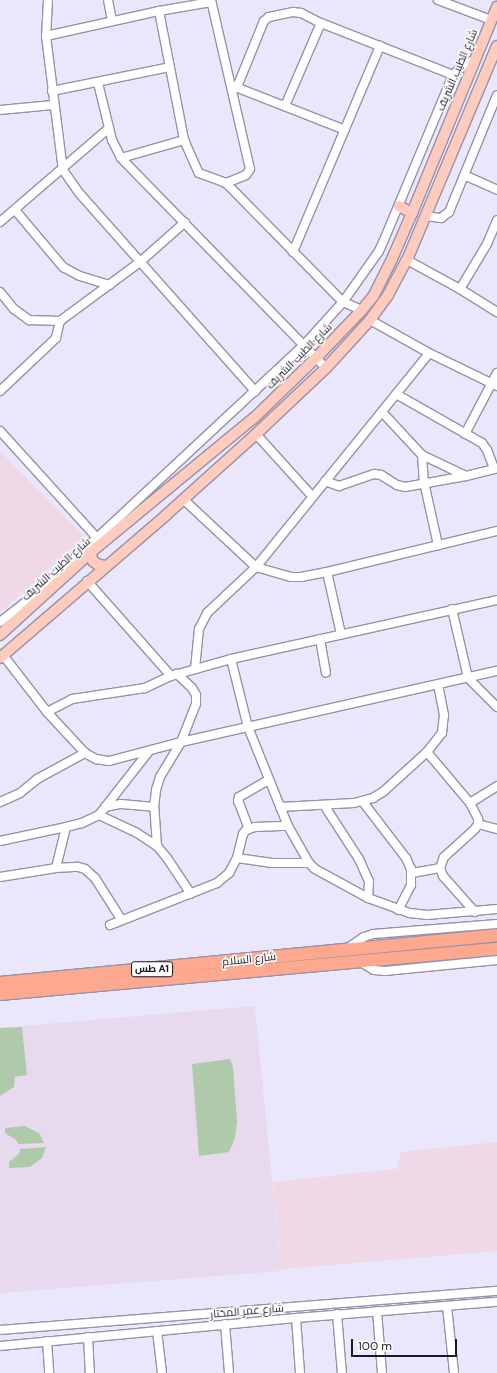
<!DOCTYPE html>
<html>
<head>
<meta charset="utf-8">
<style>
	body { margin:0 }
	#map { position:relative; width:497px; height:1373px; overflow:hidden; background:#eae6fc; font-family:"DM Sans",Cairo,sans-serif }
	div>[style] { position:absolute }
	.education>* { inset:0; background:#efd9e6 }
	.medical>* { inset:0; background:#e8daee }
	.green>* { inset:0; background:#aecaab }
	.roads { filter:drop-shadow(1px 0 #9692ab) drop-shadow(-1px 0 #9692ab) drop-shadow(0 1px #9692ab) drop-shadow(0 -1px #9692ab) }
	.minor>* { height:8px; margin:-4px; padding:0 4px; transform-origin:4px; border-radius:4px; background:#fff }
	.major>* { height:10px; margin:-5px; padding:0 5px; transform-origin:5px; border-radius:5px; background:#fecbbc }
	.highway>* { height:12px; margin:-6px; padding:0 6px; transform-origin:6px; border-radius:6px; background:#fda88f }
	span { translate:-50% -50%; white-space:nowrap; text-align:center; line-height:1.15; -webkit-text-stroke:3px #fff; paint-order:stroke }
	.shield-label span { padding:1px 3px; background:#fff; border:1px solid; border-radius:3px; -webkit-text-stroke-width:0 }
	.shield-label { font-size:10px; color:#1a1821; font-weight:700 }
	.street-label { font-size:11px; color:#1a1821 }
	.scale { position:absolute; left:351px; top:1339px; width:106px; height:18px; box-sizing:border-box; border:2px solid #1a1821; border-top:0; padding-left:5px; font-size:12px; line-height:14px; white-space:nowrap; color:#1a1821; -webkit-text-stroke:3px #fff; paint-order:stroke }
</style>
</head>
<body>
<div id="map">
	<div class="education">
		<div style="clip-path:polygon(0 451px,85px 537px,0 613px)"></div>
		<div style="clip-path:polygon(497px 1142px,497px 1251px,281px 1269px,273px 1182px,396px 1169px,401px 1152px)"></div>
	</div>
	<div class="medical">
		<div style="clip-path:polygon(242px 1007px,255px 1007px,281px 1271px,0 1293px,0 1028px)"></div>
	</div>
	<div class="green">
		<div style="clip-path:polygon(22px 1027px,27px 1075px,15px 1077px,14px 1087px,0 1096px,0 1028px)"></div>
		<div style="clip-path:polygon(230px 1059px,233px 1067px,237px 1122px,235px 1138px,229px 1152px,199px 1156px,192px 1064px)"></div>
		<div style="clip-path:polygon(25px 1126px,39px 1133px,44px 1143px,18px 1144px,16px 1140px,5px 1133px,5px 1128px)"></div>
		<div style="clip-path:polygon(46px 1147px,42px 1158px,30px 1167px,9px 1168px,9px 1162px,19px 1154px,20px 1149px)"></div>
	</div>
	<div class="roads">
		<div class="minor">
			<div style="left:48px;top:0;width:36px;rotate:93deg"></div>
			<div style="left:46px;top:36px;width:135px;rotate:82.8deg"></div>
			<div style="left:63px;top:170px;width:29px;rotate:55deg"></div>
			<div style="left:80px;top:194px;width:264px;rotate:48.4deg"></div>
			<div style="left:108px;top:0;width:21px;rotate:79deg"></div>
			<div style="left:211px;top:0;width:173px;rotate:77deg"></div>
			<div style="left:250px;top:169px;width:7px;rotate:124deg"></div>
			<div style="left:246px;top:175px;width:22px;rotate:158deg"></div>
			<div style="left:438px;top:0;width:57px;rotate:20.7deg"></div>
			<div style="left:159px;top:11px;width:131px;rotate:79deg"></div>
			<div style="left:184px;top:140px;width:36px;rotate:66deg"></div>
			<div style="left:199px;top:173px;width:29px;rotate:20deg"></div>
			<div style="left:226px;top:183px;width:167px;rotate:45.5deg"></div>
			<div style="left:343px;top:302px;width:21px;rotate:23deg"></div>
			<div style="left:46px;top:36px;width:116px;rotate:-12.5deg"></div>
			<div style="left:159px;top:11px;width:53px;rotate:-9.8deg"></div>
			<div style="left:98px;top:83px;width:59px;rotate:76.2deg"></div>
			<div style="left:112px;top:140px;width:20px;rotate:63deg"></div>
			<div style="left:121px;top:158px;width:293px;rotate:45.7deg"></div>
			<div style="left:233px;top:86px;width:120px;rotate:21.4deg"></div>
			<div style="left:237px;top:87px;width:71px;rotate:-67.8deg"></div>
			<div style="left:264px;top:21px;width:6px;rotate:-39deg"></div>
			<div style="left:269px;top:17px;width:25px;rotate:-12deg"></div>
			<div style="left:293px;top:12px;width:8px;rotate:7deg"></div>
			<div style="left:301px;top:13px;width:22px;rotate:27deg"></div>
			<div style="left:52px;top:91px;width:120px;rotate:-11.5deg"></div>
			<div style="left:285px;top:106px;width:90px;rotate:-66.6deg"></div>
			<div style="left:321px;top:23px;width:142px;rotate:21.5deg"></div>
			<div style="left:0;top:110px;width:53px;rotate:-5.4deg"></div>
			<div style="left:121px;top:158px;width:66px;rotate:-15.9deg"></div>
			<div style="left:464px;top:175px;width:36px;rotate:24deg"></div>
			<div style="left:15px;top:210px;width:75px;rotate:49.9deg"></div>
			<div style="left:63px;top:267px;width:19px;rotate:28deg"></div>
			<div style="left:80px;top:276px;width:31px;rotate:17deg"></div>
			<div style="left:426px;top:216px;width:15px;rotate:8deg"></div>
			<div style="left:441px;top:218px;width:10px;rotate:-37deg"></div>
			<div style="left:449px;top:212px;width:126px;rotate:-67.7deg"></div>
			<div style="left:0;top:222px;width:144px;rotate:-40.8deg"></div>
			<div style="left:293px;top:252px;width:224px;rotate:-67.1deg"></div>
			<div style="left:407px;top:260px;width:60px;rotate:28.7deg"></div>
			<div style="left:460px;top:289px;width:44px;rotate:31.9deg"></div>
			<div style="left:460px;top:289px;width:52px;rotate:-59deg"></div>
			<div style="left:487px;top:244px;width:26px;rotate:-67deg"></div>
			<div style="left:0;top:292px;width:22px;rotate:51deg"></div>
			<div style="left:14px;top:309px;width:19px;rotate:36deg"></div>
			<div style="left:29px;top:320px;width:31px;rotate:2deg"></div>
			<div style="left:370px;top:320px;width:68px;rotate:29.2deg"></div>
			<div style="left:429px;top:353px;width:76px;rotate:25.9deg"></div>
			<div style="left:0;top:391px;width:77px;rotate:-43.4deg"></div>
			<div style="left:56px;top:338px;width:17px;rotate:-77deg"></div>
			<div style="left:60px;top:321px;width:99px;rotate:-36.4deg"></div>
			<div style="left:140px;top:262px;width:60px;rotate:-41.6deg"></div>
			<div style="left:396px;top:394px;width:99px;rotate:29.7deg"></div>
			<div style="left:482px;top:443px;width:9px;rotate:54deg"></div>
			<div style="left:487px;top:450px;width:19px;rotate:69deg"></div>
			<div style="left:382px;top:412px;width:59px;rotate:47.1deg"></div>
			<div style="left:422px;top:455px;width:27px;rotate:86deg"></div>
			<div style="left:424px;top:482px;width:65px;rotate:77.5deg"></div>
			<div style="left:0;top:431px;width:144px;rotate:47.8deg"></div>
			<div style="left:256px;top:434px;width:84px;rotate:47.9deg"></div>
			<div style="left:465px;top:434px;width:69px;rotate:-62.3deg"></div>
			<div style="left:422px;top:455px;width:49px;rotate:25.5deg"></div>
			<div style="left:325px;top:481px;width:15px;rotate:20deg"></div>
			<div style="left:339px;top:486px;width:37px;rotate:-19deg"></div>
			<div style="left:374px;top:474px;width:7px;rotate:8deg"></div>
			<div style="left:381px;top:475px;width:19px;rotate:32deg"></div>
			<div style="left:397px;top:485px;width:8px;rotate:14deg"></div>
			<div style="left:405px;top:487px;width:62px;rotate:-10.2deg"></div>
			<div style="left:466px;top:476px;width:32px;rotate:-14deg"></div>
			<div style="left:183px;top:499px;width:100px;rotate:43deg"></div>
			<div style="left:256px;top:567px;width:36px;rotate:16deg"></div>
			<div style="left:291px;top:577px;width:10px"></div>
			<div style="left:301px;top:577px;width:26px;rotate:-11deg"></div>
			<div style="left:327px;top:572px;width:175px;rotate:-13.6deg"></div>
			<div style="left:327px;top:572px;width:64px;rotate:77.3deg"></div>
			<div style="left:87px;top:581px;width:127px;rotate:48.5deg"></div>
			<div style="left:452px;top:609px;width:71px;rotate:76.9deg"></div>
			<div style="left:468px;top:678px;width:41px;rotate:45deg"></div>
			<div style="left:0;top:622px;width:31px;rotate:-38deg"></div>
			<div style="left:24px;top:603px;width:80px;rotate:-41.5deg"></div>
			<div style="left:84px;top:550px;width:301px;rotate:-43deg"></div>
			<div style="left:304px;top:345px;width:58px;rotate:-47.8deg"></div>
			<div style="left:343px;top:302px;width:62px;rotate:-54.8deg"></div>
			<div style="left:379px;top:251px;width:12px;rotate:-66deg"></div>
			<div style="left:384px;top:240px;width:179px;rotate:-67.3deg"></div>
			<div style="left:453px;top:75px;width:14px;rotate:-45deg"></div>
			<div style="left:463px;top:65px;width:14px;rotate:-25deg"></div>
			<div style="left:320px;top:639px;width:34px;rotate:80deg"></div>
			<div style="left:3px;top:655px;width:72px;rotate:52.3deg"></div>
			<div style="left:47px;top:712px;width:56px;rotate:47.2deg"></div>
			<div style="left:85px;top:753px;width:13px;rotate:29deg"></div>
			<div style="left:96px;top:759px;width:13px;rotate:9deg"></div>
			<div style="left:109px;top:761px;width:74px;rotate:-14.8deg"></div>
			<div style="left:181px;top:742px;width:324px;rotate:-12.7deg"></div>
			<div style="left:231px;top:659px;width:70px;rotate:76deg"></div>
			<div style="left:248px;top:727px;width:107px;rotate:68deg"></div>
			<div style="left:288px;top:826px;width:43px;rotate:60.4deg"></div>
			<div style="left:309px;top:863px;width:8px;rotate:45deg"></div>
			<div style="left:315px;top:869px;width:60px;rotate:28.7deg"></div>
			<div style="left:368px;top:898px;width:45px;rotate:19.7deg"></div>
			<div style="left:410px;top:913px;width:17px;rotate:7deg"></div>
			<div style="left:427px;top:915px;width:70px;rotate:-4.9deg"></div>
			<div style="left:195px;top:669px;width:40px;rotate:-84.3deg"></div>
			<div style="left:199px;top:629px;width:18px;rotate:-63deg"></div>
			<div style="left:207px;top:613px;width:67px;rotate:-43.2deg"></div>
			<div style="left:256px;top:567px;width:275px;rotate:-51deg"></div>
			<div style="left:47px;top:712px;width:28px;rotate:-27deg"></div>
			<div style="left:72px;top:699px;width:74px;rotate:-8.6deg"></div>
			<div style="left:145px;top:688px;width:29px;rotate:-25deg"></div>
			<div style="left:171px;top:676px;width:62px;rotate:-15.8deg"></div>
			<div style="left:231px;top:659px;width:272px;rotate:-12.5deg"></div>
			<div style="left:427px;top:752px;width:67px;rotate:49.9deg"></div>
			<div style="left:470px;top:803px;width:18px;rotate:63deg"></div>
			<div style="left:478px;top:819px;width:5px;rotate:90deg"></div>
			<div style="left:478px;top:824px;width:6px;rotate:121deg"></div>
			<div style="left:475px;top:829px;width:42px;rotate:137.9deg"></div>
			<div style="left:444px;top:857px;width:12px;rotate:110deg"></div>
			<div style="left:440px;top:868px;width:9px;rotate:69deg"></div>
			<div style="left:443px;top:876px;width:48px;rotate:48.4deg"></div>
			<div style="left:0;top:802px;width:22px;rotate:-24deg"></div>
			<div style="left:20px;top:793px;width:22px;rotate:-39deg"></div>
			<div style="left:37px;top:779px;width:55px;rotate:-28.4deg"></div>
			<div style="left:363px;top:802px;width:71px;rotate:52.5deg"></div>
			<div style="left:406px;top:858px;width:12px;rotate:66deg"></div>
			<div style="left:411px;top:869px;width:16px;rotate:90deg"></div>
			<div style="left:411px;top:885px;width:28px;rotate:117deg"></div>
			<div style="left:470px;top:803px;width:32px;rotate:-32deg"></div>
			<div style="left:324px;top:805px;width:64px;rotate:57.1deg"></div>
			<div style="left:359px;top:859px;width:24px;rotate:66deg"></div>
			<div style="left:369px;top:881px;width:17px;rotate:93deg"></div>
			<div style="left:105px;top:807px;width:16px;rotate:-11deg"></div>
			<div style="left:121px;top:804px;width:33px;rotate:5deg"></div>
			<div style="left:280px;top:807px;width:74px;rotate:-3.1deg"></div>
			<div style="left:354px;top:803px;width:20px;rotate:-15deg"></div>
			<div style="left:373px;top:798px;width:13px;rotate:-32deg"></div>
			<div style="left:384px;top:791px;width:58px;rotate:-42.2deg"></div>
			<div style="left:427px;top:752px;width:24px;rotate:-52deg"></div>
			<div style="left:442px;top:733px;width:18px;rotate:-84deg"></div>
			<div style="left:444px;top:715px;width:31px;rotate:-101deg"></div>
			<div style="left:99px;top:815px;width:42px;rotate:25.3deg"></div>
			<div style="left:137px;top:833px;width:24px;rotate:33deg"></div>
			<div style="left:157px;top:846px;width:16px;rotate:50deg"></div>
			<div style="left:167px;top:858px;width:43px;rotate:56.3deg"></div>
			<div style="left:478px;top:824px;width:20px;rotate:15deg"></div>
			<div style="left:249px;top:829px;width:30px;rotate:-111deg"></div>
			<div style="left:238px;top:801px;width:4px;rotate:-76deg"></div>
			<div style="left:239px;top:797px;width:34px;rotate:-30deg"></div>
			<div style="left:0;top:841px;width:67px;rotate:-12deg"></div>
			<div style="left:157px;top:846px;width:39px;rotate:-94deg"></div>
			<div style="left:154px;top:807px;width:17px;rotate:-83deg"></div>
			<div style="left:156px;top:790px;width:14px;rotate:-73deg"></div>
			<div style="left:160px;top:777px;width:41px;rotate:-59deg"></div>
			<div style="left:181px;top:742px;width:41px;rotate:-68.5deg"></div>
			<div style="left:196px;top:704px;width:9px;rotate:-90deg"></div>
			<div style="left:196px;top:695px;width:8px;rotate:-120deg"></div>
			<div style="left:192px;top:688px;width:21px;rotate:-137deg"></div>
			<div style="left:237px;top:858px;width:34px;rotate:8deg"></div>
			<div style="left:271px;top:863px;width:38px"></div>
			<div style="left:56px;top:868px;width:42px;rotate:-76.3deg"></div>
			<div style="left:66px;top:827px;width:16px;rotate:-14deg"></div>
			<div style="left:82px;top:823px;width:19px;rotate:-25deg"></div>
			<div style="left:99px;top:815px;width:81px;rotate:-52deg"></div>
			<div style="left:412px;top:873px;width:28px;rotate:-10deg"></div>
			<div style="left:0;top:877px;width:57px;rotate:-9.1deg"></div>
			<div style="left:56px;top:868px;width:22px;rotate:-3deg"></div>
			<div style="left:78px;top:867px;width:7px;rotate:16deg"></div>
			<div style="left:85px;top:869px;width:13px;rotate:42deg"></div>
			<div style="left:95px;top:878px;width:49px;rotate:57.6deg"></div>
			<div style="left:110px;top:925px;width:115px;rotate:-21.4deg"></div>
			<div style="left:217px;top:883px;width:16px;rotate:-40deg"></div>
			<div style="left:229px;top:873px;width:17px;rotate:-62deg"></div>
			<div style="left:237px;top:858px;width:25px;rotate:-76deg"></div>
			<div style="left:243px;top:834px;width:5px;rotate:-53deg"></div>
			<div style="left:246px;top:830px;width:9px;rotate:-18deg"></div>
			<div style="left:255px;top:827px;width:33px;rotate:-2deg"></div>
			<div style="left:348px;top:948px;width:19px;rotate:-35deg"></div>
			<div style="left:364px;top:937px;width:9px;rotate:-18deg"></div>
			<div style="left:373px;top:934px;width:124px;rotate:-4.6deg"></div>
			<div style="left:359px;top:961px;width:17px;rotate:31deg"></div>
			<div style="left:374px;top:970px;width:11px;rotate:5deg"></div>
			<div style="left:385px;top:971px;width:113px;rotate:-5.6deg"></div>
			<div style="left:447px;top:1306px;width:67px;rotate:84deg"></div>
			<div style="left:377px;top:1311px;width:62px;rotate:85.4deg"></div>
			<div style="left:337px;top:1314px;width:59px;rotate:85.2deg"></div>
			<div style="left:296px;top:1318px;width:55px;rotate:85.8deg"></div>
			<div style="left:225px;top:1324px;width:49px;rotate:85.3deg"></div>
			<div style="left:0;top:1330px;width:499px;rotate:-4.5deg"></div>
			<div style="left:157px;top:1331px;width:42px;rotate:83.2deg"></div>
			<div style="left:88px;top:1337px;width:36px;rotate:87deg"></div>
			<div style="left:47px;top:1341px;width:32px;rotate:86deg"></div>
			<div style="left:0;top:1346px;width:297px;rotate:-5.4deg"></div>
			<div style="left:296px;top:1318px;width:202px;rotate:-4.6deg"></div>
		</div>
		<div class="major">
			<div style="left:399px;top:206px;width:15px;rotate:28deg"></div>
			<div style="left:90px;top:553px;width:9px;rotate:69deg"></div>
			<div style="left:93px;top:561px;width:5px;rotate:37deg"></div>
			<div style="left:97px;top:564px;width:9px;rotate:13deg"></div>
			<div style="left:0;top:635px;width:122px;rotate:-42.3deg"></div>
			<div style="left:90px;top:553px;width:212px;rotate:-39.5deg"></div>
			<div style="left:254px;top:418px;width:88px;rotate:-44.1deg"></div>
			<div style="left:317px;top:357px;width:65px;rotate:-46.2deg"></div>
			<div style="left:362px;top:310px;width:19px;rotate:-51deg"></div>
			<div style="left:374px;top:295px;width:40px;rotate:-63.4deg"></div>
			<div style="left:392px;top:259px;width:50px;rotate:-66.5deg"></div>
			<div style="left:412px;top:213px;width:223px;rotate:-67.6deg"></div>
			<div style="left:0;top:658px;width:219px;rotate:-40.7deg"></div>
			<div style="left:166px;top:515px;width:121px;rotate:-42deg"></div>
			<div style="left:256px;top:434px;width:96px;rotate:-43.3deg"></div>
			<div style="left:326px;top:368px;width:65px;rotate:-47.5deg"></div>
			<div style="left:370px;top:320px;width:31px;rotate:-54deg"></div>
			<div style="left:388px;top:295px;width:40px;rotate:-62deg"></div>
			<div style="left:407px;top:260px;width:232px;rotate:-67.2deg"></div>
		</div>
		<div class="highway">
			<div style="left:0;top:983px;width:499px;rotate:-5.5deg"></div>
			<div style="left:0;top:994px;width:499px;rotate:-5.2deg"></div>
		</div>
	</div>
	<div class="shield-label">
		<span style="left:152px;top:969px">طس A1</span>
	</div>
	<div class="street-label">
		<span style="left:457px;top:70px;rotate:-67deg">شارع الطيب الشريف</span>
		<span style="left:299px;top:356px;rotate:-45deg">شارع الطيب الشريف</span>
		<span style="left:56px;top:569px;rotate:-42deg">شارع الطيب الشريف</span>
		<span style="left:249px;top:959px;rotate:-6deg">شارع السلام</span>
		<span style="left:247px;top:1311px;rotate:-5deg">شارع عمر المختار</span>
	</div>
	<div class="scale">100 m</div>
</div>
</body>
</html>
